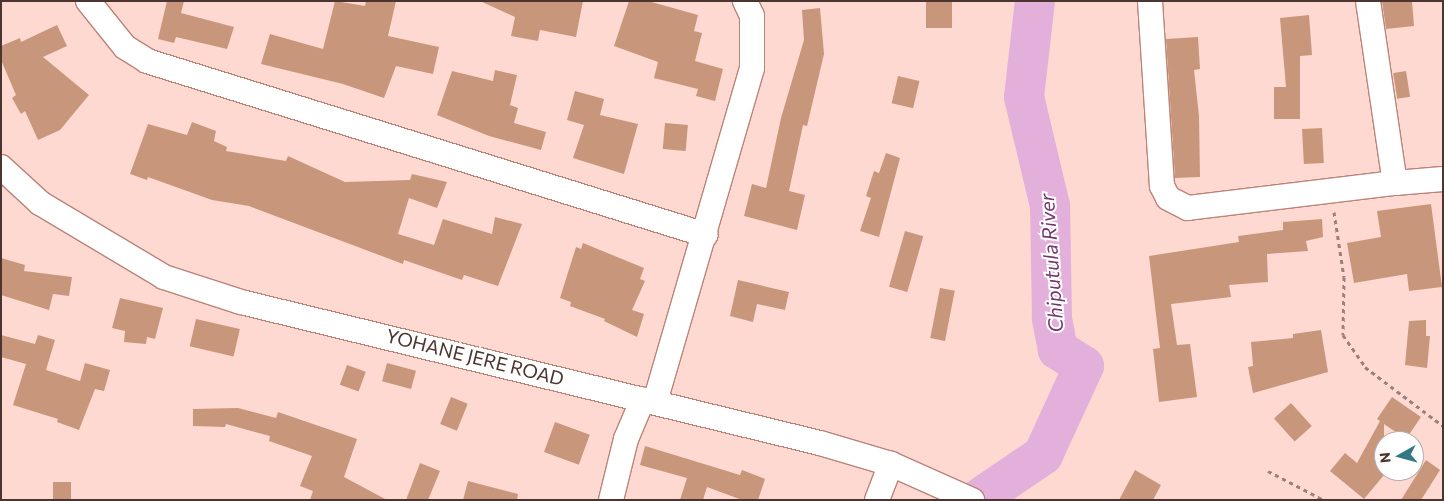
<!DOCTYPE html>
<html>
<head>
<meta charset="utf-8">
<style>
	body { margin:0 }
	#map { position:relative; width:1444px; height:501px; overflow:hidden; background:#fed9d1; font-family:Commissioner,sans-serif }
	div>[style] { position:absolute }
	.river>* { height:40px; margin:-20px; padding:0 20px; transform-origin:20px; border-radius:20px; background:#e3afdb }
	.building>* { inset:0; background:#c8977b; transform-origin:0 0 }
	.path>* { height:3px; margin-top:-1.5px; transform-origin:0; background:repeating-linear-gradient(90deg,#9e807a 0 4px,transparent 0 8px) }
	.roads { filter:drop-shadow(1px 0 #bb8378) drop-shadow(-1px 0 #bb8378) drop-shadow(0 1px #bb8378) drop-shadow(0 -1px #bb8378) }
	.street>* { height:24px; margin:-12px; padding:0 12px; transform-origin:12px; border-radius:12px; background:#fff }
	span { translate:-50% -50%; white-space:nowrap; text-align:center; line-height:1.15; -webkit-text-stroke:4px #fff; paint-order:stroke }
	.street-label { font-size:19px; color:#4c3430 }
	.water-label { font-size:20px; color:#74376e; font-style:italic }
	.frame { position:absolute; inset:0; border:2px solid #4c3430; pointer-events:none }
	.north { position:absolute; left:1374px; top:431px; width:50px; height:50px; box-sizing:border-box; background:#fff; border:1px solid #b7aeac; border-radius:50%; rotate:263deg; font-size:14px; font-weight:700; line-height:20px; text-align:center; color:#4c3430 }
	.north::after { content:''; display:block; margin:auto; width:18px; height:22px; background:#337985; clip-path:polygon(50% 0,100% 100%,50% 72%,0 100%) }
</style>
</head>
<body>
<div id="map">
	<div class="river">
		<div style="left:977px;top:500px;width:80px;rotate:-34.3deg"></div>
		<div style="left:1043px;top:455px;width:98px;rotate:-65.3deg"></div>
		<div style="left:1084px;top:366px;width:31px;rotate:-148deg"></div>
		<div style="left:1058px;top:350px;width:33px;rotate:-101deg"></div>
		<div style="left:1052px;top:318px;width:112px;rotate:-91deg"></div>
		<div style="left:1050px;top:206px;width:112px;rotate:-103.4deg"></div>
		<div style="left:1024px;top:97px;width:97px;rotate:-83.5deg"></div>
	</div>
	<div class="building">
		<div style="clip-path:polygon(167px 1px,184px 1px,181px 13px,234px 27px,227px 49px,176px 37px,174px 43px,158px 39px)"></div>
		<div style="clip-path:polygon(335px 1px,365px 6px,366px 1px,396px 1px,388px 36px,439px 47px,433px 74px,396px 66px,384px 98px,343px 84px,261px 64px,270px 34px,323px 49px)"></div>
		<div style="clip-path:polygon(480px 1px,583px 1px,576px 37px,540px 30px,538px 41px,511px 36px,515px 17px)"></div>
		<div style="clip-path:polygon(629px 1px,648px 1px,698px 15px,694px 31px,702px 33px,695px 61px,723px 69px,715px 101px,696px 96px,698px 89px,654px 78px,658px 62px,614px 46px)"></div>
		<div style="left:926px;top:1px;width:26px;height:27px"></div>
		<div style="clip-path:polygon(1382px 1px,1412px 1px,1414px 26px,1386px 29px)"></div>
		<div style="clip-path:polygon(820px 8px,824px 54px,807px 126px,803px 125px,789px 191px,805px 195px,797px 230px,744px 216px,752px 184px,766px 188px,781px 118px,804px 40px,802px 10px)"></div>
		<div style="clip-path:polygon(1309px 15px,1312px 55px,1300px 56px,1300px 119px,1274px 119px,1274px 87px,1286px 87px,1280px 18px)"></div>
		<div style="clip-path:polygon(57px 25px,67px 46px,43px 57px,89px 95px,60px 130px,38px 140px,25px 111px,21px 114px,12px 98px,16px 95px,1px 60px,1px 46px,20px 38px,21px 42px)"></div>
		<div style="clip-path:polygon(1198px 37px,1200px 69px,1194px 70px,1199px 116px,1200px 177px,1175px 178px,1166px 39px)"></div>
		<div style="clip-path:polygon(495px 70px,517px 75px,510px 105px,518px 108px,514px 123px,546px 132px,541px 150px,489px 136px,437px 115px,452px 71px,493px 81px)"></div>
		<div style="left:1406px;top:71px;width:26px;height:13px;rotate:81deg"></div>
		<div style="left:898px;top:76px;width:22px;height:28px;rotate:13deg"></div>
		<div style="clip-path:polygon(575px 91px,604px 99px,600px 115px,638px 124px,624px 174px,573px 158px,584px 125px,567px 120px)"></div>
		<div style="clip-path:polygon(192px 122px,216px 131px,214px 141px,227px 147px,226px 151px,286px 161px,288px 156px,345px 182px,410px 180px,412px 174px,447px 182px,437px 208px,409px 198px,398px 234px,434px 245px,443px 219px,492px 234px,495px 217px,522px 224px,498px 286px,464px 275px,462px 280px,404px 260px,403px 264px,249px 206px,212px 200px,148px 177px,147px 180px,130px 174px,148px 124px,187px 135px)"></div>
		<div style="left:665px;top:123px;width:23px;height:26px;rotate:5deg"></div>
		<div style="left:1322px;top:128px;width:35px;height:20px;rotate:87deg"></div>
		<div style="clip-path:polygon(886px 153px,900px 158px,879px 237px,860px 231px,871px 198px,866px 196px,874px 171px,879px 173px)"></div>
		<div style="clip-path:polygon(1431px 204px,1442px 287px,1409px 291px,1407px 274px,1354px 283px,1347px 243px,1381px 237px,1377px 211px)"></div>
		<div style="clip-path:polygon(1322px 219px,1323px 237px,1306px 241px,1308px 251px,1267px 254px,1268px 282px,1229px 285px,1231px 297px,1171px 304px,1177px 345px,1190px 344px,1197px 397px,1159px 402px,1153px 349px,1160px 348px,1149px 256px,1239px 242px,1238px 236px,1283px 230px,1283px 222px)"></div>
		<div style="left:905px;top:231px;width:19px;height:58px;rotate:16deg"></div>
		<div style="clip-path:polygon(583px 243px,644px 268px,640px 279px,645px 281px,632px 310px,644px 314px,637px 337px,604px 321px,605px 319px,570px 306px,571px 302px,560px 298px,576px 247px,581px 249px)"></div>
		<div style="clip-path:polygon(1px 258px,25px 265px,24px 271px,72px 277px,69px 296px,53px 294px,49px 310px,1px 295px)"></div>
		<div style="clip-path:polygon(738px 280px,789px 292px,785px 310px,757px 304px,753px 322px,730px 316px)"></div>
		<div style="left:940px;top:288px;width:15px;height:51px;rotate:11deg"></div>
		<div style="clip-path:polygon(120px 298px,163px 308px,155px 339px,147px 337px,146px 344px,124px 342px,125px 331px,112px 328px)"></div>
		<div style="left:196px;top:319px;width:45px;height:28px;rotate:13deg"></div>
		<div style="clip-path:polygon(1426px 320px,1426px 336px,1430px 336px,1427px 368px,1405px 365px,1409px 321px)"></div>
		<div style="clip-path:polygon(1321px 330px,1328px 372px,1253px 393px,1248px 367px,1253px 366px,1251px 342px,1293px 338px,1293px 334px)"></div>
		<div style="clip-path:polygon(1px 335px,35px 344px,38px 335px,55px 340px,46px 370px,80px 381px,85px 363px,110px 370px,104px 391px,95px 389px,79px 430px,57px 422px,58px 419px,13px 405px,26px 364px,1px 357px)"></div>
		<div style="left:387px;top:363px;width:30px;height:19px;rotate:15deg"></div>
		<div style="left:347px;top:365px;width:20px;height:21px;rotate:20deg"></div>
		<div style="left:451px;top:397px;width:18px;height:29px;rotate:22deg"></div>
		<div style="clip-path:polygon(1392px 397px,1421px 417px,1406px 439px,1384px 424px,1384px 475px,1364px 499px,1330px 471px,1345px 453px,1357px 463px,1380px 421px,1377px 419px)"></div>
		<div style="left:1291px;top:403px;width:31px;height:23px;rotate:48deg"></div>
		<div style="clip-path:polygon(238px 408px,276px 418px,278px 412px,357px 439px,344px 477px,387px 500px,310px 500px,313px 491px,300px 486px,312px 456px,269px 441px,270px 436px,226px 424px,225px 427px,193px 426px,193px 409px)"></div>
		<div style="left:555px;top:422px;width:37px;height:32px;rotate:20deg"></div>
		<div style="clip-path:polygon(645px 446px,740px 475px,742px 470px,765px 479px,758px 500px,742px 500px,707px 487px,703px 500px,680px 500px,687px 478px,640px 465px)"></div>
		<div style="clip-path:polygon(1426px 460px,1440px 470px,1421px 500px,1401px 500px)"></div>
		<div style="clip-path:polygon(420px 463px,440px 471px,428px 500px,406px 500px)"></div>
		<div style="clip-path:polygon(1135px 470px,1161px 485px,1153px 500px,1119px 500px)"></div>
		<div style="clip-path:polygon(468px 481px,518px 494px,517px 500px,463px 500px)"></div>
		<div style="left:53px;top:482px;width:18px;height:18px"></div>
	</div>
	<div class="path">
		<div style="left:1334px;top:212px;width:66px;rotate:81.3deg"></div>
		<div style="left:1344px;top:277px;width:58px;rotate:91deg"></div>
		<div style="left:1343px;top:335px;width:39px;rotate:55deg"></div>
		<div style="left:1365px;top:367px;width:98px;rotate:37.1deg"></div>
		<div style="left:1268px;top:471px;width:63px;rotate:27.4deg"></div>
	</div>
	<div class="roads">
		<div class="street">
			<div style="left:88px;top:1px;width:59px;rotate:51.2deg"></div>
			<div style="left:125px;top:47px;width:26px;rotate:32deg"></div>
			<div style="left:147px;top:61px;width:585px;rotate:17.29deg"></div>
			<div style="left:1150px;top:1px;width:185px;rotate:86.3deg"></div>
			<div style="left:1162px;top:186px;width:13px;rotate:63deg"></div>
			<div style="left:1168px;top:198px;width:22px;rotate:27deg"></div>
			<div style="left:1188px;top:208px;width:209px;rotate:-6.9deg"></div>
			<div style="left:1368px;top:1px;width:184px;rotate:81.6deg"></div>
			<div style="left:1395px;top:183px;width:48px;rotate:-4.8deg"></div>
			<div style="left:1px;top:167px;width:53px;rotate:42.7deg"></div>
			<div style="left:40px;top:203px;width:144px;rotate:30.8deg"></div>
			<div style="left:164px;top:277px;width:81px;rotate:18deg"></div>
			<div style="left:241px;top:302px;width:596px;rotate:13.69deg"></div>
			<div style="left:820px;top:443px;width:74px;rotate:16.5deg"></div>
			<div style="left:891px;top:464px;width:89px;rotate:24deg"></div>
			<div style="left:655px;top:402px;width:348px;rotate:-73.8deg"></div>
			<div style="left:752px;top:68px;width:52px;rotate:-90deg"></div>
			<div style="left:752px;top:16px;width:17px;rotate:-115deg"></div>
			<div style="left:611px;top:500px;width:63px;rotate:-76.2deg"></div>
			<div style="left:626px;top:439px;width:43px;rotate:-67deg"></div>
			<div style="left:877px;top:500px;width:39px;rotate:-69deg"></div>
		</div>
	</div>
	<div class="street-label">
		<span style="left:475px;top:357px;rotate:14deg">YOHANE JERE ROAD</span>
	</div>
	<div class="water-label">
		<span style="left:1051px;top:263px;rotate:-94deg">Chiputula River</span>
	</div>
	<div class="frame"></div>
	<div class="north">N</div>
</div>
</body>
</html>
